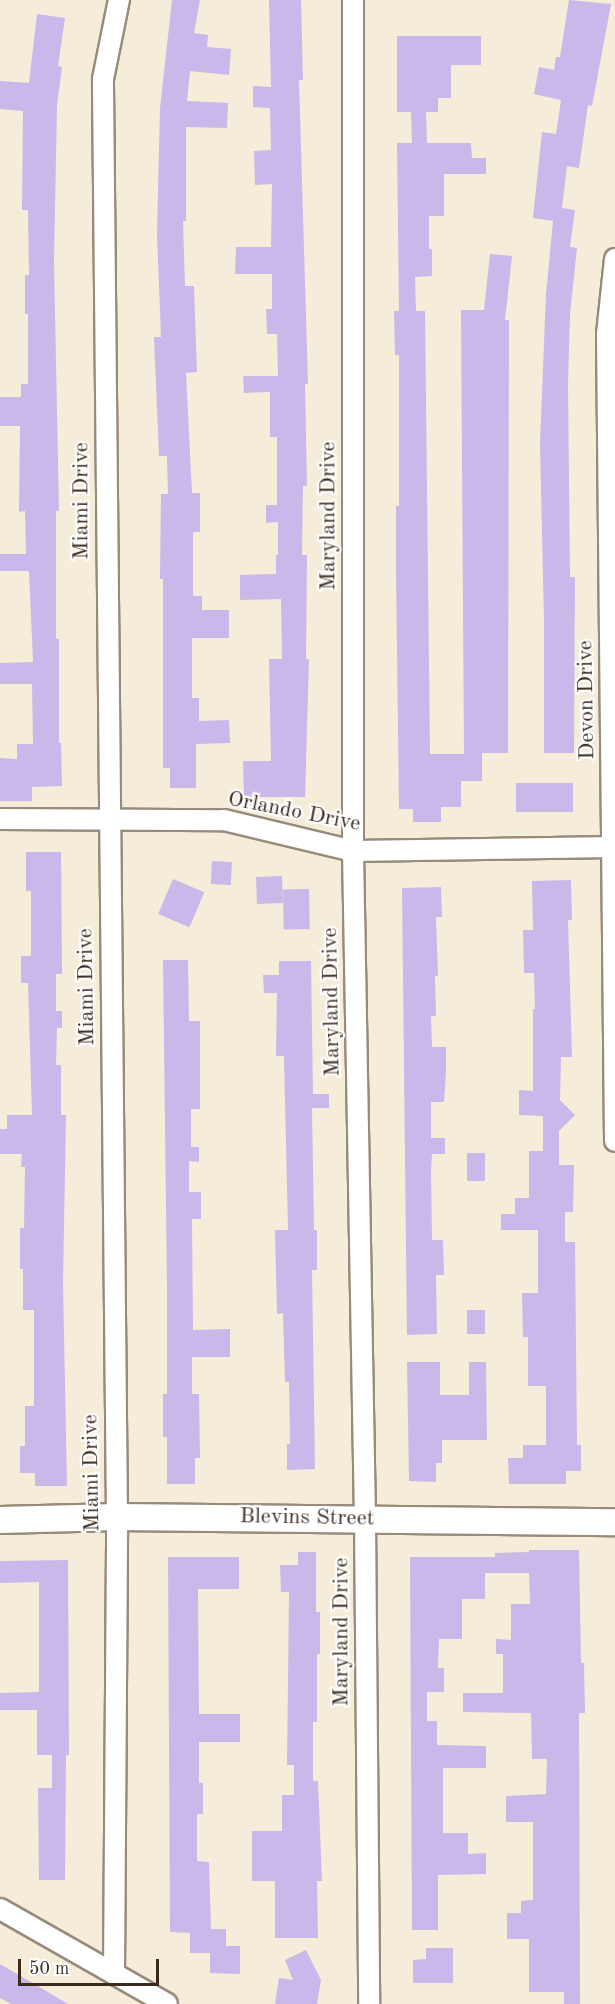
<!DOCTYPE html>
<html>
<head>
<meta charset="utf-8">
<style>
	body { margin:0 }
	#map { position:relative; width:615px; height:2004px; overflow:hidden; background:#f5ecd9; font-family:"Old Standard TT",serif }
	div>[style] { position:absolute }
	.building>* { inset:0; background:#c9b8ea; transform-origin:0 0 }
	.roads { filter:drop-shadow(2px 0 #988b7c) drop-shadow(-2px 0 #988b7c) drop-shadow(0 2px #988b7c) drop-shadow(0 -2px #988b7c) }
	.minor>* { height:20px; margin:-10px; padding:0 10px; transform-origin:10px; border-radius:10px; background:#fff }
	.tertiary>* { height:26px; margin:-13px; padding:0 13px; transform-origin:13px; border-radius:13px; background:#fff }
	span { translate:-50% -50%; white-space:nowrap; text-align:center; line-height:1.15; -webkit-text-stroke:4.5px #fff; paint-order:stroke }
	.street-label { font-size:22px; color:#3b2a1e }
	.scale { position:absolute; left:18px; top:1959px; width:141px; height:27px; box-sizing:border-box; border:3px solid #3b2a1e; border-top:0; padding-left:8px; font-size:18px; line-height:21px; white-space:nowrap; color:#3b2a1e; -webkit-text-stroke:4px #fff; paint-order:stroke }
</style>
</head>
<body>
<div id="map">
	<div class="building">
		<div style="clip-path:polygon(172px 0,200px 0,194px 33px,208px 35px,207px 47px,231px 49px,229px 75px,190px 71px,187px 101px,228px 103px,227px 128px,186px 127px,186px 221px,183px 221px,185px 286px,194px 286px,197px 372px,186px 373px,192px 493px,200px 493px,200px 532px,193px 532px,193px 596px,202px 596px,202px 610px,229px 610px,229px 638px,192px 638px,192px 698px,199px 698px,199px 721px,229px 720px,230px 743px,196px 744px,196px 788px,170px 788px,170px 768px,163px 768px,163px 579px,160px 579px,161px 494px,168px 494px,167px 456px,159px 456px,154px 337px,161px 337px,157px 233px,160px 108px)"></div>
		<div style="clip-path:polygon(269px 0,301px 0,303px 80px,299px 80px,308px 384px,305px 384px,307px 486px,303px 486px,302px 555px,307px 555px,306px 659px,309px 659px,305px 797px,244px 797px,243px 761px,271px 761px,269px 659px,282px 659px,281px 599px,240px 600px,240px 575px,276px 574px,276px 555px,278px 555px,278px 522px,266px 523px,266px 505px,277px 505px,277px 437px,270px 437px,270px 392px,244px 393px,243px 376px,278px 376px,277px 334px,267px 334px,266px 309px,272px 309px,272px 274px,235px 274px,236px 247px,271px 247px,272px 184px,255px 185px,254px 151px,271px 150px,270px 108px,253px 107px,253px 86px,271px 87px)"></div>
		<div style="clip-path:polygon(569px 0,611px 4px,592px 106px,588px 105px,579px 168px,567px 166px,562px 208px,575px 210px,570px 247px,577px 248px,570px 314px,568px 383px,570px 577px,575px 577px,574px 753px,544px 753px,544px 622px,540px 443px,546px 294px,553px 221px,533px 218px,542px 132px,556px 134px,561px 100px,534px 94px,539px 67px,554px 70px,556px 57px,560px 57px)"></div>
		<div style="clip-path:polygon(37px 14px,65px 18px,58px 66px,62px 67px,57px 105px,54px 262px,59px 511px,56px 511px,56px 639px,59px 639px,59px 743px,61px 743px,62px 786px,32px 787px,32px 801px,0 801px,0 758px,17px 759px,17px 744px,33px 744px,32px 684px,0 684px,0 663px,33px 662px,29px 571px,0 571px,0 554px,26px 554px,25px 511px,19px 512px,20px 426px,0 426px,0 397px,21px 397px,21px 384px,28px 384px,28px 314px,25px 314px,25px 275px,29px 275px,28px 210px,22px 210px,23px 111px,0 109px,0 81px,29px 83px)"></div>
		<div style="clip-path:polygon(397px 36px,481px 36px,481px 65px,451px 65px,451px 98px,438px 98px,438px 112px,426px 112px,427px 143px,471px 143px,472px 158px,486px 158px,486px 174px,444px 174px,444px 216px,429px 216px,429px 249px,432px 249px,432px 276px,415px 277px,416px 311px,425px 311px,430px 754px,464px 754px,461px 310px,484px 310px,490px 254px,512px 256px,505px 320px,509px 320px,508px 753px,482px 753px,482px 781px,461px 781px,461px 807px,441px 807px,441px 822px,413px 822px,413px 809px,399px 809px,396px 570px,396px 506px,399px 506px,399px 355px,395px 355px,394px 311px,399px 311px,397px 143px,412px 143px,411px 112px,397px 112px)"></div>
		<div style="left:573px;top:783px;width:29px;height:57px;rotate:90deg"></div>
		<div style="clip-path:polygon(26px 852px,61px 852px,62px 974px,56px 974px,56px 1011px,62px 1011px,62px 1028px,57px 1028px,56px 1065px,61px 1065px,61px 1115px,66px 1115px,63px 1283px,67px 1486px,35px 1486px,35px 1473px,20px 1473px,20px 1446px,25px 1446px,25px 1406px,34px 1406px,34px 1310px,23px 1310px,23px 1269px,20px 1269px,20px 1228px,24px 1228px,25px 1167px,21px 1167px,22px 1154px,0 1154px,0 1129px,7px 1129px,7px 1115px,32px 1115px,28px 983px,21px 983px,21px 956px,31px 956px,31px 891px,26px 891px)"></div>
		<div style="left:212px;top:861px;width:20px;height:23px;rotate:3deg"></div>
		<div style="left:282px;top:876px;width:27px;height:26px;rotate:88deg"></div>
		<div style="left:173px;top:879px;width:34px;height:38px;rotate:23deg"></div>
		<div style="clip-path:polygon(571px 880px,572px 920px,568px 920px,572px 1057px,561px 1057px,560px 1100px,575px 1115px,559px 1131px,559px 1165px,574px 1165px,573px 1212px,565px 1212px,565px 1242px,575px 1242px,577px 1445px,581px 1445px,581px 1471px,566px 1471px,566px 1484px,509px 1484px,508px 1458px,523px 1458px,523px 1445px,546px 1445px,546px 1386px,528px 1386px,528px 1337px,523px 1337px,522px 1293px,538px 1293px,538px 1230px,501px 1230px,501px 1214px,515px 1214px,515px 1198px,529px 1198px,529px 1151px,543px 1151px,543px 1116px,519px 1115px,519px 1090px,533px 1091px,533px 1009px,535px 1009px,534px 973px,524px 973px,523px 930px,533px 930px,532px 881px)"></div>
		<div style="clip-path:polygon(441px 887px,442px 917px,436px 917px,438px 976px,435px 976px,436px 1016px,431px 1016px,432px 1047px,446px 1047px,446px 1072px,444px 1102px,431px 1102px,431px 1138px,445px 1138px,445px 1154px,432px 1154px,431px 1171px,432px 1240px,443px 1240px,444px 1275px,436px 1275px,437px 1334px,407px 1335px,402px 888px)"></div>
		<div style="left:309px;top:889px;width:40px;height:26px;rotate:89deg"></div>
		<div style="clip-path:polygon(163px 960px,188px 960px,189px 1021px,200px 1021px,200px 1109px,191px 1109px,191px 1147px,199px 1147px,199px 1162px,189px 1161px,189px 1192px,201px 1192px,201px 1219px,192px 1219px,193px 1330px,230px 1329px,230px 1357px,192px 1357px,192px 1394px,199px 1394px,200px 1458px,195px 1458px,195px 1484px,167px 1484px,167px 1437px,163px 1437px,163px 1394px,167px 1394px,167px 1286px)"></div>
		<div style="clip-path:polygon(279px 961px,311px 961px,313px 1094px,329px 1094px,329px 1108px,312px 1108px,314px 1230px,317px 1230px,317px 1270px,312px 1270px,315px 1469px,287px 1470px,287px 1444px,290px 1444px,289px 1382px,285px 1382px,283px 1313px,277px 1314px,275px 1230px,288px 1230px,284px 1056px,276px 1056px,277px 993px,264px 993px,263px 975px,279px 975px)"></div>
		<div style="left:485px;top:1153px;width:28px;height:18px;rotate:90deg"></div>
		<div style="left:467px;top:1310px;width:18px;height:24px"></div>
		<div style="clip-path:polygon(407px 1362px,440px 1362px,440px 1395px,469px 1395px,469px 1362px,486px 1362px,487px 1440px,442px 1440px,442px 1463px,436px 1463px,436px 1482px,409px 1481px)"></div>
		<div style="clip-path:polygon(529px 1550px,579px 1550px,581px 1663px,584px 1663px,585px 1713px,579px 1713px,580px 2004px,564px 2004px,564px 1992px,529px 1992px,529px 1939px,507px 1939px,507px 1913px,521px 1913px,521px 1901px,533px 1900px,533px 1822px,506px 1822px,506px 1796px,546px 1794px,547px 1759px,532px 1759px,531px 1713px,463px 1712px,463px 1693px,503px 1693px,503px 1654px,496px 1654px,496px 1639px,511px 1640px,511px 1604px,530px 1604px,529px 1573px,485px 1573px,485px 1599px,462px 1599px,462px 1639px,439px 1639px,438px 1668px,444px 1668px,444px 1692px,427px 1692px,427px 1721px,437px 1721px,437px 1745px,486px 1746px,486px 1768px,443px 1768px,443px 1833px,468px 1833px,468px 1854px,486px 1853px,486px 1874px,438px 1875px,438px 1930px,412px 1930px,410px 1557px,495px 1557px,495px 1553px,529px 1552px)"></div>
		<div style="clip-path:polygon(298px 1552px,316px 1552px,316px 1612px,320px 1612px,320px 1654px,317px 1654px,317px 1722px,313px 1722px,313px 1781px,318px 1781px,322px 1881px,317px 1881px,318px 1938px,275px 1938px,275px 1881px,252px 1881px,252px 1831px,282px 1831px,282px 1795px,294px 1795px,294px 1765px,287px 1765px,289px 1592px,281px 1592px,280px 1565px,298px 1565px)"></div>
		<div style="clip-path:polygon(168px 1557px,239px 1557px,239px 1589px,198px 1589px,199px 1714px,240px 1714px,240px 1742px,199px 1742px,199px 1783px,203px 1783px,203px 1814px,197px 1814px,197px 1861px,209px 1862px,211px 1929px,226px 1929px,226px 1946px,240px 1946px,240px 1974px,210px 1973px,210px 1953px,190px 1953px,190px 1933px,170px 1932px)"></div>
		<div style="clip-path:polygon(68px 1560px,69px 1755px,66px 1755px,65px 1880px,39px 1880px,38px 1788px,52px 1788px,52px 1755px,37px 1755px,37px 1710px,0 1710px,0 1693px,39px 1692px,39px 1582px,0 1583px,0 1561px)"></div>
		<div style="clip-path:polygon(426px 1948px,453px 1948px,453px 1983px,413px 1983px,413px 1960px,426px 1959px)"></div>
		<div style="clip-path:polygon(306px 1950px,321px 1980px,317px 2004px,275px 2004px,279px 1978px,293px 1980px,285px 1960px)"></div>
		<div style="clip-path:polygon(0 1964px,36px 1985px,68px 2004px,11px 2004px,0 1998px)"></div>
	</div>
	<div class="roads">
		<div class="minor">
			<div style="left:353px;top:0;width:851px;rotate:90deg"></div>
			<div style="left:353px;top:851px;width:668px;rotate:88.97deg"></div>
			<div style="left:365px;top:1519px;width:485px;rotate:89.5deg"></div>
			<div style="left:615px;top:259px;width:75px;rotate:96.1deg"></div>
			<div style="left:607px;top:334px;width:807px;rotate:89.43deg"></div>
			<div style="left:0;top:819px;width:224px;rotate:0.3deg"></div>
			<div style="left:224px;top:820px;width:133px;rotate:13.5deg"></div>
			<div style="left:353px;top:851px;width:262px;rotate:-0.9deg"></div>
			<div style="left:0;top:1909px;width:192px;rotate:29.6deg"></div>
			<div style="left:114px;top:1974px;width:457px;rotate:-89.6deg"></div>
			<div style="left:117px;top:1517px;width:1438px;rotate:-90.56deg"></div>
			<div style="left:103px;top:79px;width:81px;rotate:-78.6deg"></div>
		</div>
		<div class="tertiary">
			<div style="left:0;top:1520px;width:117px;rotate:-1.5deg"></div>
			<div style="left:117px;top:1517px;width:498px;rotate:0.6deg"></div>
		</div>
	</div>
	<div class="street-label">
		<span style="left:82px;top:501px;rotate:-90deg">Miami Drive</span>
		<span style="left:329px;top:516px;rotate:-90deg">Maryland Drive</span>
		<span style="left:587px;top:700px;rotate:-91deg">Devon Drive</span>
		<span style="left:294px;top:812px;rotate:11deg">Orlando Drive</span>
		<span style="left:87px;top:987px;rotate:-91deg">Miami Drive</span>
		<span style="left:332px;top:1002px;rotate:-91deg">Maryland Drive</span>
		<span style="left:92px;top:1473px;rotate:-91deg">Miami Drive</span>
		<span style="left:307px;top:1518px;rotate:1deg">Blevins Street</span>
		<span style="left:342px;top:1632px;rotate:-90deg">Maryland Drive</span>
	</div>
	<div class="scale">50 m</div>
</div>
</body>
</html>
